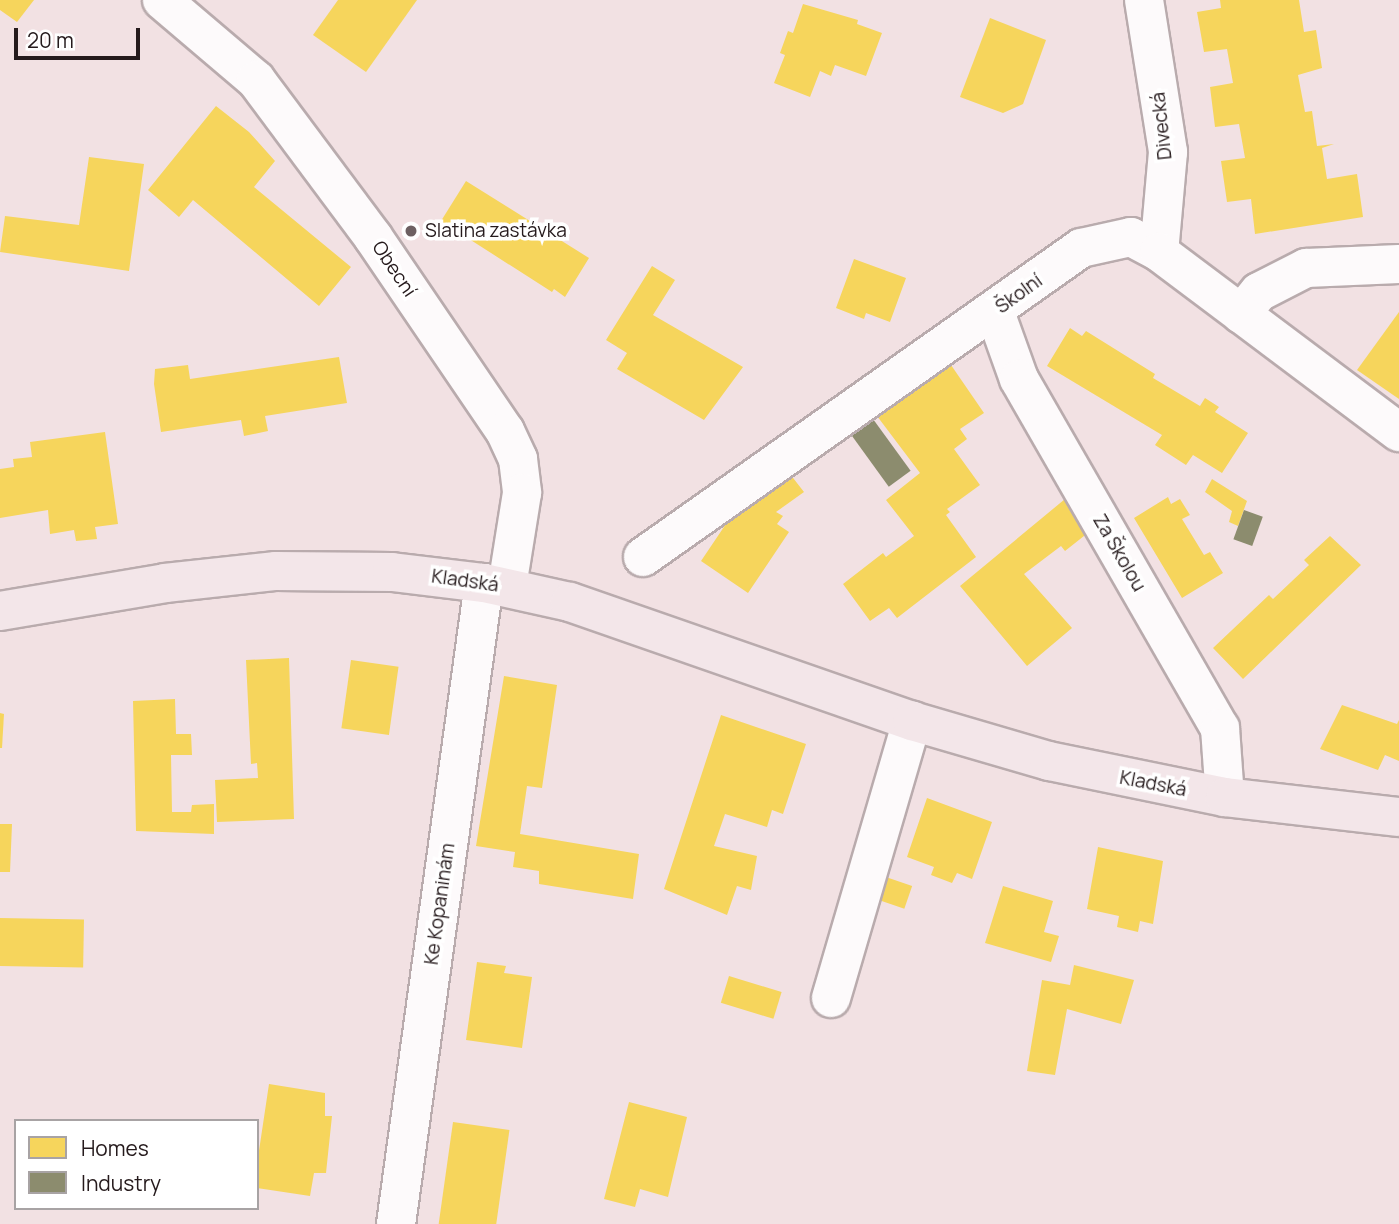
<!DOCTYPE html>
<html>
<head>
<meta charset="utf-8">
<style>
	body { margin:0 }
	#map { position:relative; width:1399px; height:1224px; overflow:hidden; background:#f2e1e3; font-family:Manrope,sans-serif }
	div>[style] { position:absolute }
	.homes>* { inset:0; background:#f6d55c; transform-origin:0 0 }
	.industry>* { inset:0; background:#8c8c6e; transform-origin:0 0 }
	.roads { filter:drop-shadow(2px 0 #b9abad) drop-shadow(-2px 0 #b9abad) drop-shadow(0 2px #b9abad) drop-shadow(0 -2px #b9abad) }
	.minor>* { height:38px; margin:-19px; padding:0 19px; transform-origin:19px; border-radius:19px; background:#fdfafb }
	.major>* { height:38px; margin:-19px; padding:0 19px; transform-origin:19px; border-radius:19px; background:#f3e6e9 }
	.dots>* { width:19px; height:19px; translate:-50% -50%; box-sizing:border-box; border:4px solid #fff; border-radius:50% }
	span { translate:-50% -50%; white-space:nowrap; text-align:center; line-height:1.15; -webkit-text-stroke:7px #fff; paint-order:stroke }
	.street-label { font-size:19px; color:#251a1c }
	.poi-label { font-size:19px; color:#251a1c }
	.left { translate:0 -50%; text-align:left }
	.legend { position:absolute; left:14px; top:1119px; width:245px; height:91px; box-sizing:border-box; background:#fff; border:2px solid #a8a3a4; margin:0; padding:9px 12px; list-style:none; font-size:21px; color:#251a1c }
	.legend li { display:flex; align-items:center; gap:14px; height:35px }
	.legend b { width:35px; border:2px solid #a8a3a4 }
	.scale { position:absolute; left:14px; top:28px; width:126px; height:32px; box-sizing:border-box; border:4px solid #251a1c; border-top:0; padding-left:9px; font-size:21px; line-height:24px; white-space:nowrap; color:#251a1c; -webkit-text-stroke:5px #fff; paint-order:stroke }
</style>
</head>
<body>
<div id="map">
	<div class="homes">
		<div style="clip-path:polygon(0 0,34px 0,17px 22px,0 10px)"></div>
		<div style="clip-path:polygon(338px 0,417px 0,366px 72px,313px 35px)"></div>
		<div style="clip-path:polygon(1220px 0,1299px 0,1304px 32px,1316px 30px,1322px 68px,1298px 75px,1305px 112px,1312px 111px,1317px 146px,1334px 144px,1322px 148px,1327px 179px,1357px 174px,1363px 217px,1255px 234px,1251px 199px,1227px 202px,1221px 161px,1245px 158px,1239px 124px,1215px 127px,1210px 87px,1233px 83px,1227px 49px,1204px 52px,1197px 12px,1221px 8px)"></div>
		<div style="clip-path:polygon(803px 4px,858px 20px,857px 24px,882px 33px,866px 76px,835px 65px,831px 76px,820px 71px,810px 97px,774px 83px,785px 55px,780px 53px,788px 31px,793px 33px)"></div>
		<div style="clip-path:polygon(990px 18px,1046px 40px,1023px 104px,1003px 113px,960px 97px)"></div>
		<div style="clip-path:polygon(216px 106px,249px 132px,275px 161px,254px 187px,351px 267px,319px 306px,193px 200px,179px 217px,148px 190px)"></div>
		<div style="clip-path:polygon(89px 157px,144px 164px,129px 271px,0 252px,5px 216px,79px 225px)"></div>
		<div style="clip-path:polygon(466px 181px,589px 258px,565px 297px,554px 289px,552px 292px,441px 221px)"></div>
		<div style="clip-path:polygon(854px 259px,906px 278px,890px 322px,866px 313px,864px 319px,836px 308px)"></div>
		<div style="clip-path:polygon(652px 266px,675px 280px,653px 315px,743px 367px,704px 420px,617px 369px,627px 353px,606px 340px)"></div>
		<div style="clip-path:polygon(1399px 312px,1399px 399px,1357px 370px)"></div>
		<div style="clip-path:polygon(1070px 328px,1082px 336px,1086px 331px,1155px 374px,1153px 378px,1200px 406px,1205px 398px,1219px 407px,1215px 412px,1248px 433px,1222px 473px,1193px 455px,1186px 465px,1155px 445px,1162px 435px,1047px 366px)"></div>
		<div style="clip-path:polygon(339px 357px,347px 403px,265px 416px,268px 431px,244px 436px,241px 420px,161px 432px,154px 384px,155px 369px,188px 365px,190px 379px)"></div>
		<div style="clip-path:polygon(951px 365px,984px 413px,960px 429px,967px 439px,954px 449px,980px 485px,947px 509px,950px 512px,946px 515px,976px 557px,897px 618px,889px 608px,870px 621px,843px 584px,883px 553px,886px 557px,914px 536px,886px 500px,920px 473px,877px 416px)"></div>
		<div style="clip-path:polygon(105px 432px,118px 524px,95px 527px,97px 539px,76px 541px,74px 530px,50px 534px,48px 510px,0 518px,0 469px,14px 467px,13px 459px,32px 457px,30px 442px)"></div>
		<div style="clip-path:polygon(790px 474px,804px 492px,776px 512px,783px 516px,777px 524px,789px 532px,748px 593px,701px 561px,732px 515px)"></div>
		<div style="clip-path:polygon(1212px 479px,1247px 501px,1238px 526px,1229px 522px,1232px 511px,1205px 492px)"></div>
		<div style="clip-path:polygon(1168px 497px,1171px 504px,1180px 499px,1190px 515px,1182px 519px,1204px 555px,1210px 552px,1223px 573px,1182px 598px,1134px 518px)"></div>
		<div style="clip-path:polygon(1065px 499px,1089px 532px,1065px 551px,1061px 546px,1024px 574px,1072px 628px,1027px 666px,960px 586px)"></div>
		<div style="clip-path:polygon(1330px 536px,1361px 565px,1243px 679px,1213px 648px,1269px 595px,1273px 599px,1309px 565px,1304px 560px)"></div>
		<div style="clip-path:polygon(289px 658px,294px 819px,217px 822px,215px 780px,258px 778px,257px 763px,251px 764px,246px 660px)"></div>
		<div style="left:351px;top:660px;width:48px;height:69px;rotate:8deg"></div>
		<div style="clip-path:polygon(504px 676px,557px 685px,542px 788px,527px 786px,520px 834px,639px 854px,633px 899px,539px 884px,539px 871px,513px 867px,515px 852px,476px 846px)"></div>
		<div style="clip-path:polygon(175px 699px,176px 734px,191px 734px,192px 755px,171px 755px,172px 812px,191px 812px,192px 805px,214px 804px,214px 834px,136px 831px,133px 701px)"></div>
		<div style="clip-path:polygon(1342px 705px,1397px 724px,1399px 720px,1399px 761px,1385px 755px,1378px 770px,1320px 749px)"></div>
		<div style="clip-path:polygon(0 713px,4px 714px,2px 748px,0 748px)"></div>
		<div style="clip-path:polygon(721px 715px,806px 744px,783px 814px,772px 810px,767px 827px,725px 814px,714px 846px,757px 856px,751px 890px,737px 886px,727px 915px,664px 889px)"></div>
		<div style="clip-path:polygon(927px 798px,992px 822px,972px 879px,957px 873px,952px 883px,931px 875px,934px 867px,907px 857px)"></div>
		<div style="clip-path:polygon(0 824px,12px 824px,10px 872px,0 872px)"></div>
		<div style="clip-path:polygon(1098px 847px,1163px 861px,1153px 924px,1140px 921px,1138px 932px,1117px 927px,1119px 916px,1087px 909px)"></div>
		<div style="left:880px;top:875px;width:34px;height:24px;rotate:19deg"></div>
		<div style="clip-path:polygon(1003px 886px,1053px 901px,1044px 932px,1059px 936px,1051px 962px,985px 943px)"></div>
		<div style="left:0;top:918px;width:84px;height:48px;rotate:1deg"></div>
		<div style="clip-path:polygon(477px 962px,506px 966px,504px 973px,532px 977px,522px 1048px,466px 1040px)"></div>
		<div style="clip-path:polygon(1074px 965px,1134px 980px,1121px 1024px,1067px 1009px,1055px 1075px,1027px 1071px,1042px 980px,1070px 985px)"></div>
		<div style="left:729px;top:976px;width:55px;height:28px;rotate:17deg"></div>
		<div style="clip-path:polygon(269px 1084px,325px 1093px,325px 1116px,332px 1116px,326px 1173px,314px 1173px,310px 1196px,257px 1188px,257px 1164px)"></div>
		<div style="clip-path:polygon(629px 1102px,687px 1117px,668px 1197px,640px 1189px,635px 1207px,604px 1199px)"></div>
		<div style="left:453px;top:1122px;width:57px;height:103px;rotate:8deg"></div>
	</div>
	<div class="industry">
		<div style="left:873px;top:419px;width:64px;height:27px;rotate:54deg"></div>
		<div style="left:1244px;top:510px;width:20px;height:31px;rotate:20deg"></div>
	</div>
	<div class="roads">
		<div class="minor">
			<div style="left:162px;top:0;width:123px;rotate:40.4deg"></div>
			<div style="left:256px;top:80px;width:196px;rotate:53.3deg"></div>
			<div style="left:373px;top:237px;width:235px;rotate:55.8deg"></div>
			<div style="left:505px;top:431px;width:31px;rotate:65deg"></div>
			<div style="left:518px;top:459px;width:34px;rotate:83deg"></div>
			<div style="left:522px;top:493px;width:95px;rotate:99.1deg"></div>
			<div style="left:1144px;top:0;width:154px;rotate:81deg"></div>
			<div style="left:1168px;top:152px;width:100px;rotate:95.1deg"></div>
			<div style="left:995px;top:312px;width:71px;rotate:70.3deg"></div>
			<div style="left:1019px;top:379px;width:403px;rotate:60.1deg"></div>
			<div style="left:1220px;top:728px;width:69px;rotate:85.9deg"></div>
			<div style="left:1241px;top:314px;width:28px;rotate:-51deg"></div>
			<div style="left:1259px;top:292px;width:53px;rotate:-27.1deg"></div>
			<div style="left:1306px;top:268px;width:93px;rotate:-2.5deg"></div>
			<div style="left:643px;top:557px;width:536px;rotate:-35.2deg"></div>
			<div style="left:1081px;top:248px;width:51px;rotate:-12.4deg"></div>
			<div style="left:1131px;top:237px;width:32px;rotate:28deg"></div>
			<div style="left:1159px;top:252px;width:300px;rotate:36.9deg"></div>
			<div style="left:831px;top:998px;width:289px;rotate:-73.7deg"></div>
			<div style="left:396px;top:1224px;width:647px;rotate:-82.18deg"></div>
		</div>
		<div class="major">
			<div style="left:0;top:611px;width:167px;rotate:-9.6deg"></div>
			<div style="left:165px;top:583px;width:112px;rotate:-6.2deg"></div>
			<div style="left:276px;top:571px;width:116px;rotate:0.5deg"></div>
			<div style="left:392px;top:572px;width:93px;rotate:6.8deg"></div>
			<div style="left:484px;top:583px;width:88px;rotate:12.5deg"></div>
			<div style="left:570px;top:602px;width:362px;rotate:19.2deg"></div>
			<div style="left:912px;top:721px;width:143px;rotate:16.3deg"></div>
			<div style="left:1049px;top:761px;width:180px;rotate:11.6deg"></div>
			<div style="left:1225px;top:797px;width:175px;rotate:6.6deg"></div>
		</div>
	</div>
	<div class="dots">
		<div style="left:411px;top:231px;background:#6d6062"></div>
	</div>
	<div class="street-label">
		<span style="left:1162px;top:126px;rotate:-96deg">Divecká</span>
		<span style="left:394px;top:269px;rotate:56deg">Obecní</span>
		<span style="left:1019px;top:294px;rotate:-36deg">Školní</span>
		<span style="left:1119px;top:553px;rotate:60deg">Za Školou</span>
		<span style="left:465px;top:581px;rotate:8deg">Kladská</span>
		<span style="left:1153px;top:784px;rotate:11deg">Kladská</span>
		<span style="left:440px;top:904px;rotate:-82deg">Ke Kopaninám</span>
	</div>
	<div class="poi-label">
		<span class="left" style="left:425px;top:231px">Slatina zastávka</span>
	</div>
	<ul class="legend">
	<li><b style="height:19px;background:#f6d55c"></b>Homes</li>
	<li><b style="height:19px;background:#8c8c6e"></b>Industry</li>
	</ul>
	<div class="scale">20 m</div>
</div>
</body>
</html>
